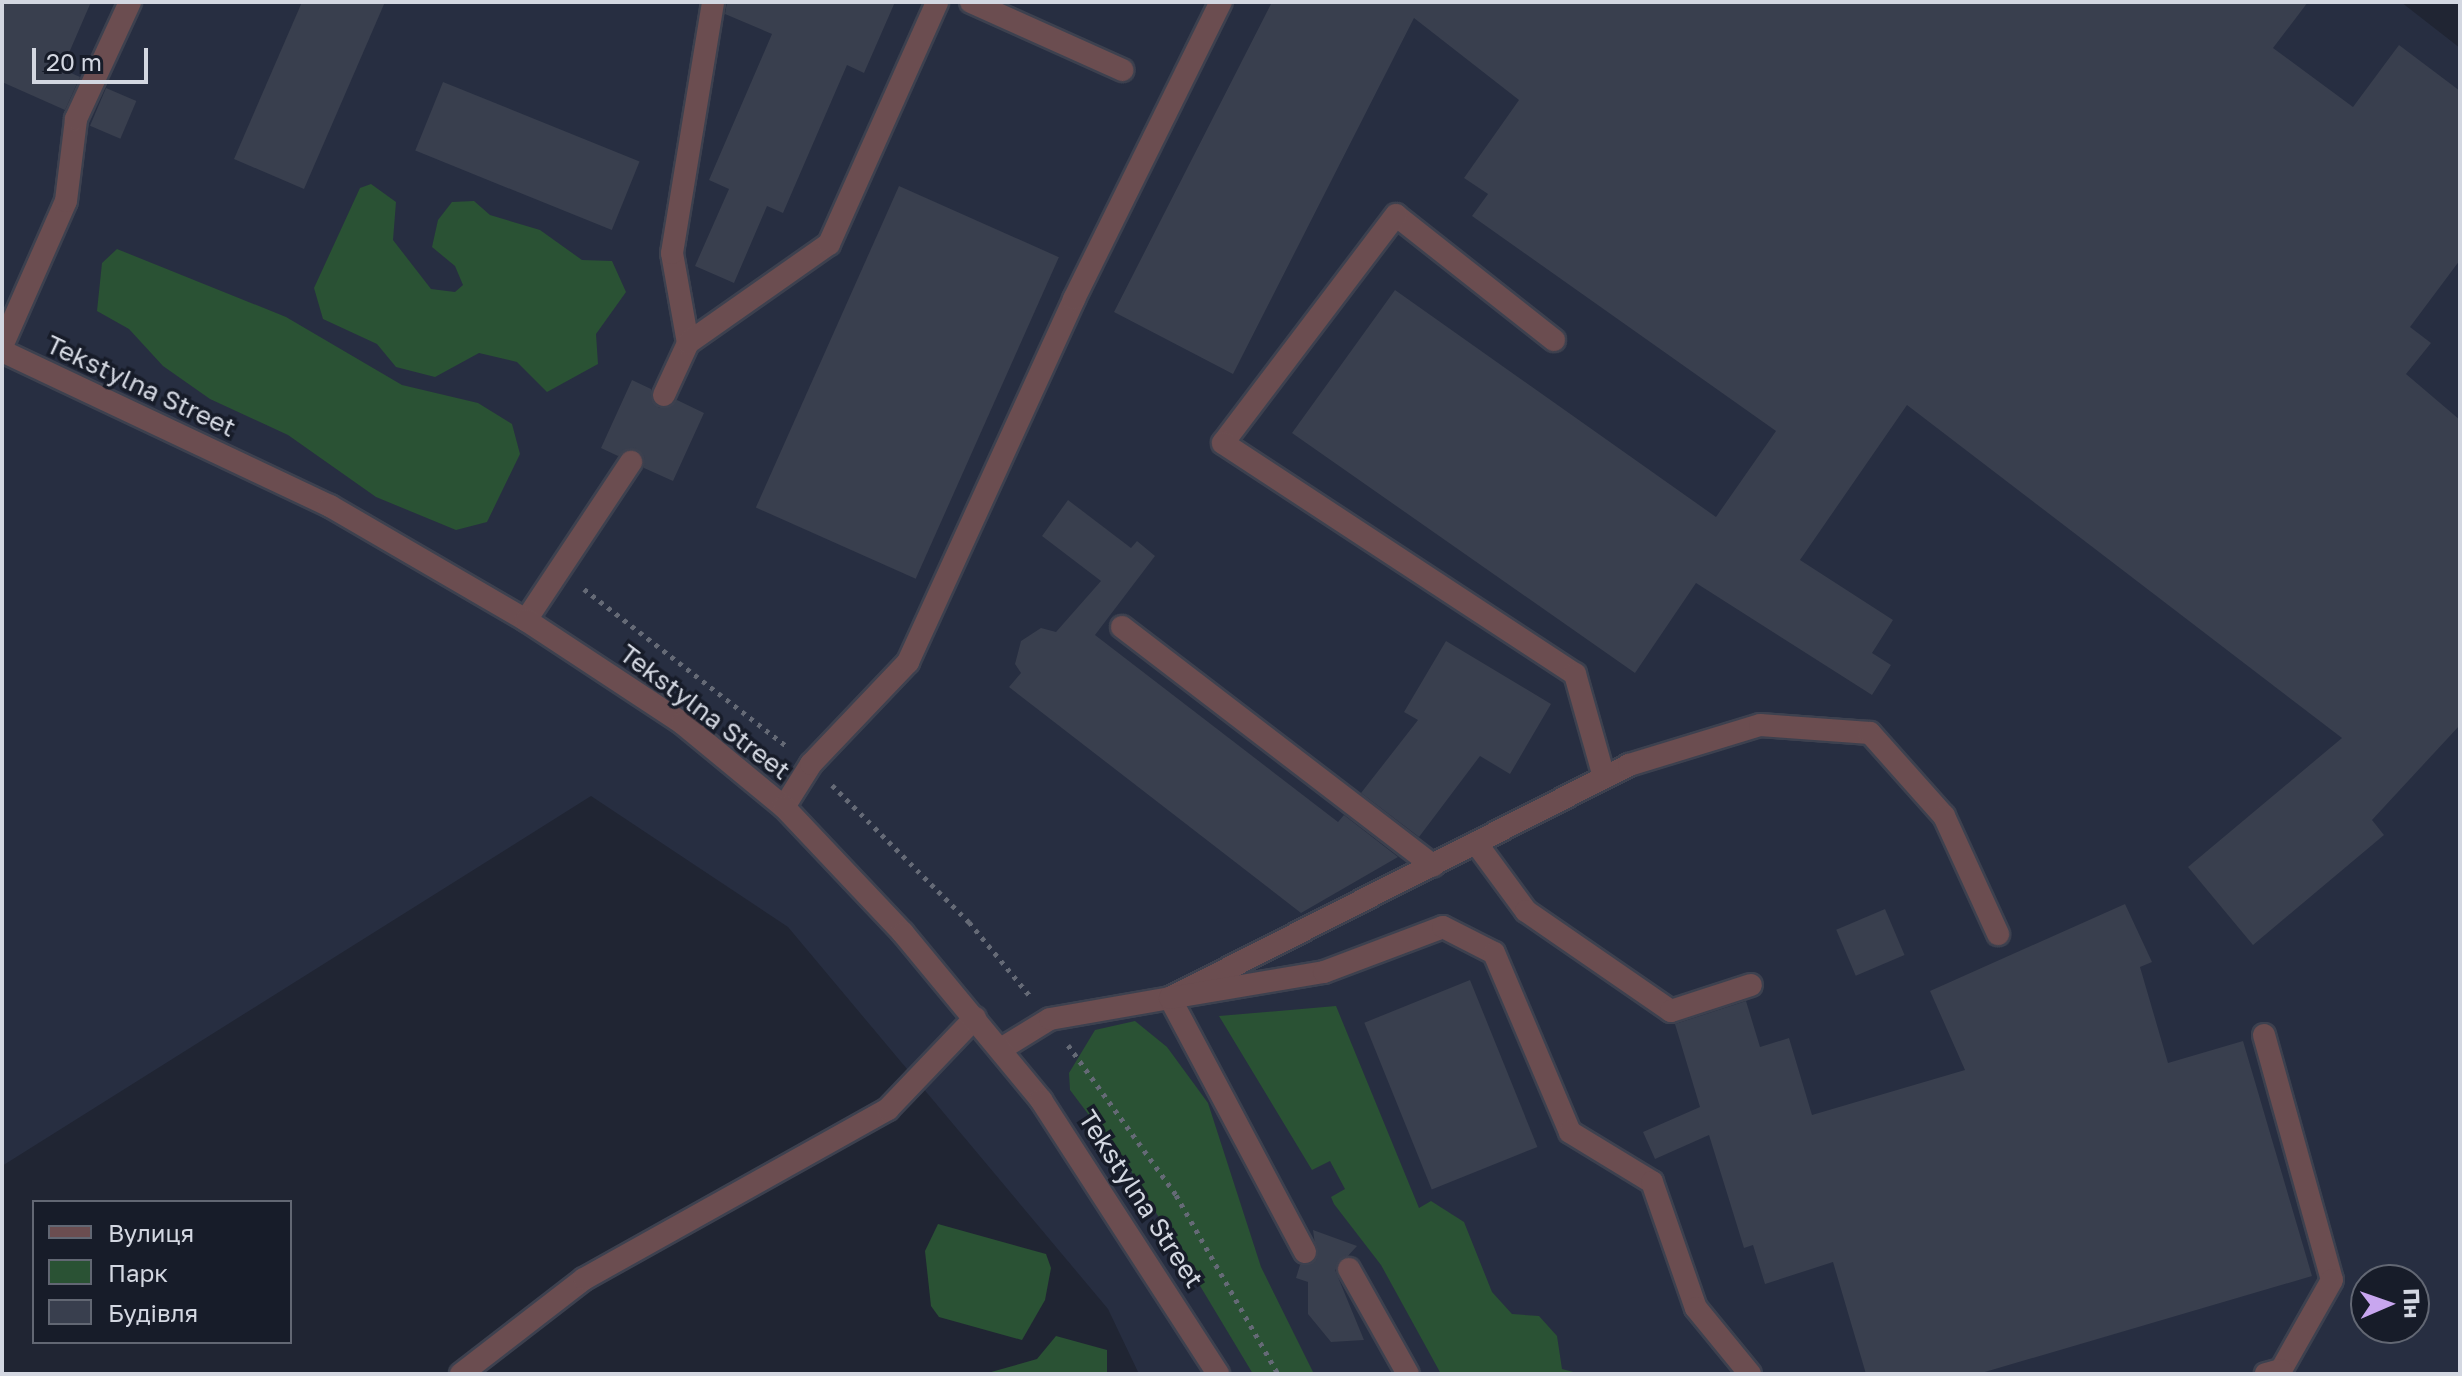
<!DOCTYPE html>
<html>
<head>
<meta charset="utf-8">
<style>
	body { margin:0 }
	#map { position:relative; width:2462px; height:1376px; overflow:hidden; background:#202533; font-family:"Golos Text",sans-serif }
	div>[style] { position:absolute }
	.built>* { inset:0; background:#272e41 }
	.green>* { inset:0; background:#2a5234 }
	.building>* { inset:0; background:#393f4e; transform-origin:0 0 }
	.path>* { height:5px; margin-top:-2.5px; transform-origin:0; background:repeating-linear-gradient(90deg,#656a76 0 4px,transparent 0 10px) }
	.roads { filter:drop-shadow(2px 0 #3d414f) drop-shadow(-2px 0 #3d414f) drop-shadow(0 2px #3d414f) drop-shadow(0 -2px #3d414f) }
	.service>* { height:22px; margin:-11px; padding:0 11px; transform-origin:11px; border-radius:11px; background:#6b4d50 }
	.tertiary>* { height:22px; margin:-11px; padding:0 11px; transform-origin:11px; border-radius:11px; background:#6b4d50 }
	span { translate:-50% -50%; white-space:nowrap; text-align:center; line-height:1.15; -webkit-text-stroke:7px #171c29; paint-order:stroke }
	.street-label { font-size:26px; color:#d3d7e1 }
	.frame { position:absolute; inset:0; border:4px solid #d3d7e1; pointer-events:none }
	.legend { position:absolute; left:32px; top:1200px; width:260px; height:144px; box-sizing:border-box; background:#171c29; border:2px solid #626773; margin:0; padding:10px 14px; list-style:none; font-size:24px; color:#d3d7e1 }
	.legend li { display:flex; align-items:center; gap:16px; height:40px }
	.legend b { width:40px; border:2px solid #626773 }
	.north { position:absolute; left:2350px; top:1264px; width:80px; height:80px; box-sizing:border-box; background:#171c29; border:2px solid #626773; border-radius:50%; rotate:88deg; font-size:22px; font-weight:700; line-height:32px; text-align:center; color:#d3d7e1 }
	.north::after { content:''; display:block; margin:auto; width:28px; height:36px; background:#c8a6ef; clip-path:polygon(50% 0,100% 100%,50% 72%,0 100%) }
	.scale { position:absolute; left:32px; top:48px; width:116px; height:36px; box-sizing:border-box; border:4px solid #d3d7e1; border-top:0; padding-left:10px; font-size:24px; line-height:28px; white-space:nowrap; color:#d3d7e1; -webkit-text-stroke:6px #171c29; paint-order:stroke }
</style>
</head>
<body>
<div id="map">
	<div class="built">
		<div style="clip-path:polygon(evenodd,2px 2px,2401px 2px,2460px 48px,2460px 1374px,1139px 1374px,1108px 1309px,788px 927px,591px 796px,2px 1166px,2px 2px,2366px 1280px,2414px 1280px,2414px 1328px,2366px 1328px,2366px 1280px)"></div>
	</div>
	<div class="green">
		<div style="clip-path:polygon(371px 184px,396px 202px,393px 240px,431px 289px,455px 292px,463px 285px,455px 266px,432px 247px,438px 220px,452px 202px,474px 201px,490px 215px,540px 230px,582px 260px,612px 261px,626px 292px,596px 334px,598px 364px,547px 392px,517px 362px,479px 353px,435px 377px,396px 367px,377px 344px,323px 319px,314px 288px,360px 188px)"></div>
		<div style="clip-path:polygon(117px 249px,286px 317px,402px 385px,478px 403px,512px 424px,520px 454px,487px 522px,456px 530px,376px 497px,288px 435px,210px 399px,163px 366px,129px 329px,97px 311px,102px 263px)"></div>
		<div style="clip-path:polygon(1336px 1006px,1419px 1208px,1431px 1201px,1464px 1222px,1492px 1292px,1512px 1314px,1539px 1316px,1557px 1336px,1562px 1369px,1581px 1374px,1441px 1374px,1381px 1265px,1334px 1204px,1331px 1197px,1345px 1189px,1330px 1161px,1312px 1170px,1219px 1016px)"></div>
		<div style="clip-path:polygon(1135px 1021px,1167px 1047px,1208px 1103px,1261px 1267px,1314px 1374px,1253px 1374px,1131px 1171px,1070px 1090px,1069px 1073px,1095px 1030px)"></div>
		<div style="clip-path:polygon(938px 1224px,1046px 1254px,1051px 1268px,1045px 1300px,1022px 1340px,939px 1317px,931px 1306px,925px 1251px)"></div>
		<div style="clip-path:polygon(1056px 1336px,1107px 1350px,1107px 1374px,984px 1374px,1037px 1359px)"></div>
	</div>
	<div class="building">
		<div style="clip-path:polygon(2px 2px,91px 2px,62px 69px,80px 77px,65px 110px,2px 82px)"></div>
		<div style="clip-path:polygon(302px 2px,385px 2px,304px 189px,234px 159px)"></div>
		<div style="clip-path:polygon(727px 2px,895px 2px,864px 73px,847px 65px,783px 213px,767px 206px,734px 283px,695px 266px,729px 189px,709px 180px,772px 34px,725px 14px)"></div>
		<div style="clip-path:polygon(1272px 2px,2308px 2px,2273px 48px,2353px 107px,2399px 45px,2460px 91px,2460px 260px,2410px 327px,2431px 343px,2406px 374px,2460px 420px,2460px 725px,2372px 820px,2384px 835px,2253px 945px,2188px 867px,2342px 738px,1907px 405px,1800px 560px,1893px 620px,1872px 653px,1891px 665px,1872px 695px,1696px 583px,1635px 673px,1292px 433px,1395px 290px,1716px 517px,1776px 431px,1472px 216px,1488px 194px,1464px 178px,1519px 100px,1414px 18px,1233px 374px,1114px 312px)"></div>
		<div style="left:443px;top:82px;width:212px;height:74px;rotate:22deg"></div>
		<div style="left:106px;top:88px;width:33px;height:41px;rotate:23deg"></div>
		<div style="left:899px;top:186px;width:175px;height:352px;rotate:24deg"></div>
		<div style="clip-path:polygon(632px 380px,651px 389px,659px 408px,677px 400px,704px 413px,673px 481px,644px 468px,638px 450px,618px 456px,601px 448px)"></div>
		<div style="clip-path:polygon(1068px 500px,1131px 548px,1137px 541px,1155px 556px,1095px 635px,1338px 822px,1344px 815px,1398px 857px,1301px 913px,1009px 687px,1021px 673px,1015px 664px,1021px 641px,1041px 628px,1056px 632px,1101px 581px,1042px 536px)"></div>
		<div style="clip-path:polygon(1446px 641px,1551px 704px,1510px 774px,1480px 756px,1419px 837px,1361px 793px,1418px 720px,1404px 712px)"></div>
		<div style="clip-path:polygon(2125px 904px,2152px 962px,2140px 967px,2168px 1063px,2243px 1041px,2312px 1276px,1978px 1374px,1866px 1374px,1833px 1262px,1765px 1284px,1753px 1245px,1744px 1248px,1709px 1135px,1655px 1159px,1643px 1132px,1700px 1107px,1675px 1024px,1746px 1001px,1760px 1047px,1789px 1038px,1812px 1115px,1965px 1070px,1930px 991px)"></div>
		<div style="left:1885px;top:909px;width:50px;height:53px;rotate:67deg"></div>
		<div style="left:1470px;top:980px;width:180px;height:114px;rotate:68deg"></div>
		<div style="clip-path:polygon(1313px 1230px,1357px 1246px,1335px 1270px,1364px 1340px,1331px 1342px,1308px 1314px,1308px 1282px,1296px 1278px,1300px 1265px,1317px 1259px)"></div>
	</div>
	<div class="path">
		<div style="left:584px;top:589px;width:258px;rotate:37.8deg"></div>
		<div style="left:832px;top:785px;width:194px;rotate:45deg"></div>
		<div style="left:969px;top:922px;width:96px;rotate:50.5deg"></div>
		<div style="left:1068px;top:1045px;width:185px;rotate:54.2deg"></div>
		<div style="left:1176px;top:1195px;width:206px;rotate:60.3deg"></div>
	</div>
	<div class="roads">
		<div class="service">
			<div style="left:971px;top:2px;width:166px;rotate:24.2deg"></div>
			<div style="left:1554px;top:340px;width:201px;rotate:-141.7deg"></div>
			<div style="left:1396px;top:215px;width:286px;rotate:127.2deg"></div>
			<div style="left:1223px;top:443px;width:421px;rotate:33.3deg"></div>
			<div style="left:1575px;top:674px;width:107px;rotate:74.3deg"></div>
			<div style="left:688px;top:343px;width:91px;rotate:-100.1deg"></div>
			<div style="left:672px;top:253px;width:254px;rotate:-80.7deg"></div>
			<div style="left:2px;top:346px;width:158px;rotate:-66.2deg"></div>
			<div style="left:66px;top:201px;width:83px;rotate:-83deg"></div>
			<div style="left:76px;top:119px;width:129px;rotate:-65.2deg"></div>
			<div style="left:664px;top:395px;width:57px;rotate:-65.2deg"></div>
			<div style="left:688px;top:343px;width:172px;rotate:-35.1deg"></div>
			<div style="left:829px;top:244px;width:265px;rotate:-65.9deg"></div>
			<div style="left:526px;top:620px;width:190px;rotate:-56.4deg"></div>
			<div style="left:1122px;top:627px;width:392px;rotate:37.5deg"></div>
			<div style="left:784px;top:807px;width:51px;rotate:-57.9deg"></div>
			<div style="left:811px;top:764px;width:141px;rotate:-46.4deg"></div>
			<div style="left:908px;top:662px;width:399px;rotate:-65.4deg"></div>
			<div style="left:1074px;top:299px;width:331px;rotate:-63.7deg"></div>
			<div style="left:1476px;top:843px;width:84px;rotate:53.7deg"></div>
			<div style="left:1526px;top:911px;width:176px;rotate:34.6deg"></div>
			<div style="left:1671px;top:1011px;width:84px;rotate:-18deg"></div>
			<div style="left:2264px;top:1035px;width:254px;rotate:74.5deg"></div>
			<div style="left:2332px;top:1280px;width:103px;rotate:119.5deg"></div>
			<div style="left:2281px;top:1370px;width:16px;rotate:165deg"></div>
			<div style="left:1001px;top:1049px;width:57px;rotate:-31.5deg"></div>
			<div style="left:1050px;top:1019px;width:122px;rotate:-9.9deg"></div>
			<div style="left:1170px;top:998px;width:515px;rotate:-26.91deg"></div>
			<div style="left:1629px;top:765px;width:137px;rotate:-17deg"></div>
			<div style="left:1760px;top:725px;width:110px;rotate:4.2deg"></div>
			<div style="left:1870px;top:733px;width:111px;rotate:48.3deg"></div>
			<div style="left:1944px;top:816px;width:130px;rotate:65.4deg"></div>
			<div style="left:1305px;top:1252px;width:288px;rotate:-118deg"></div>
			<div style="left:1170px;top:998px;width:156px;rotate:-9.6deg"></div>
			<div style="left:1324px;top:972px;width:127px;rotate:-20.7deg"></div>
			<div style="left:1443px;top:927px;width:57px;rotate:27deg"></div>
			<div style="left:1494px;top:953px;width:194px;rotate:67deg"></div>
			<div style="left:1570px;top:1132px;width:96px;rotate:31.4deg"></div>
			<div style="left:1652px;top:1182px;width:133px;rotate:70.8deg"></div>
			<div style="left:1696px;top:1308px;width:85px;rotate:50.7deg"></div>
			<div style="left:1349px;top:1269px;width:120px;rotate:60.7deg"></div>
			<div style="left:461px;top:1374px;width:155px;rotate:-37.7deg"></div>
			<div style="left:584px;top:1279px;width:348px;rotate:-29.2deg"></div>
			<div style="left:888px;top:1109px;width:126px;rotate:-46.3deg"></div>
		</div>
		<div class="tertiary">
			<div style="left:2px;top:351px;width:363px;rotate:25.3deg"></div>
			<div style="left:330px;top:506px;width:227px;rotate:30.2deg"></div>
			<div style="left:526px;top:620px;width:187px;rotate:33.4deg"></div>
			<div style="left:682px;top:723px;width:132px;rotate:39.5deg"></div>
			<div style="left:784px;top:807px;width:173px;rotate:46.6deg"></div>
			<div style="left:903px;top:933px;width:217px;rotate:50.4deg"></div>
			<div style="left:1041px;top:1100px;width:326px;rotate:57.1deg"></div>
		</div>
	</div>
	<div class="street-label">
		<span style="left:141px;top:386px;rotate:25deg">Tekstylna Street</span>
		<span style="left:705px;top:712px;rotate:37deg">Tekstylna Street</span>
		<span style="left:1141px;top:1199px;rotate:57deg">Tekstylna Street</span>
	</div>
	<div class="frame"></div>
	<ul class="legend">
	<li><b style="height:10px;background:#6b4d50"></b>Вулиця</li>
	<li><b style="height:22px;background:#2a5234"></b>Парк</li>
	<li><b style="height:22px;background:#393f4e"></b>Будівля</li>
	</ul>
	<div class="north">Пн</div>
	<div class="scale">20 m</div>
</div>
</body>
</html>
